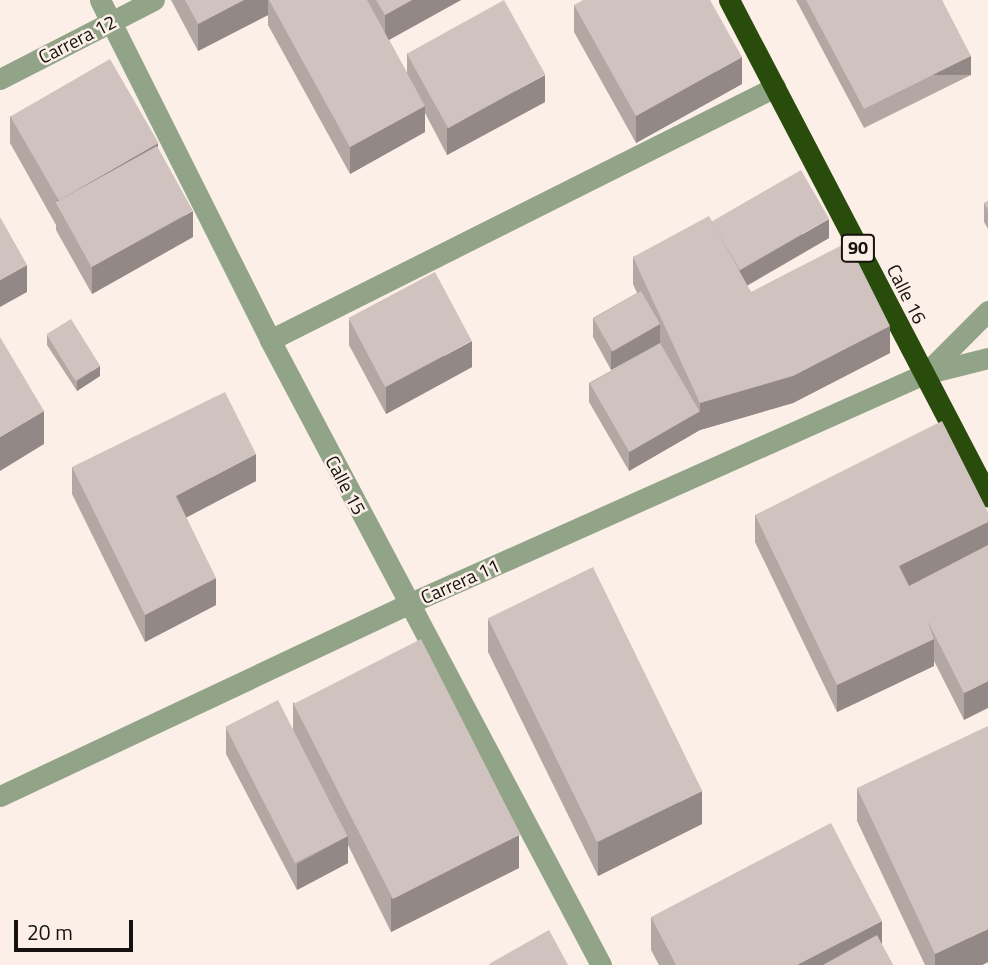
<!DOCTYPE html>
<html>
<head>
<meta charset="utf-8">
<style>
	body { margin:0 }
	#map { position:relative; width:988px; height:965px; overflow:hidden; background:#fcefe8; font-family:"Titillium Web",sans-serif }
	div>[style] { position:absolute }
	.street>* { height:21px; margin:-10.5px; padding:0 10.5px; transform-origin:10.5px; border-radius:10.5px; background:#92a488 }
	.highway>* { height:21px; margin:-10.5px; padding:0 10.5px; transform-origin:10.5px; border-radius:10.5px; background:#294c0c }
	.wall>* { inset:0; background:#b3a7a4 }
	.shaded-wall>* { inset:0; background:#928886; transform-origin:0 0 }
	.building>* { inset:0; background:#d0c2bf; transform-origin:0 0 }
	span { translate:-50% -50%; white-space:nowrap; text-align:center; line-height:1.15; -webkit-text-stroke:5px #fcefe8; paint-order:stroke }
	.shield-label span { padding:2px 5px; background:#fcefe8; border:2px solid; border-radius:5px; -webkit-text-stroke-width:0 }
	.shield-label { font-size:18px; color:#16120f; font-weight:700 }
	.street-label { font-size:19px; color:#16120f }
	.scale { position:absolute; left:14px; top:920px; width:119px; height:32px; box-sizing:border-box; border:4px solid #16120f; border-top:0; padding-left:9px; font-size:21px; line-height:24px; white-space:nowrap; color:#16120f; -webkit-text-stroke:5px #fcefe8; paint-order:stroke }
</style>
</head>
<body>
<div id="map">
	<div class="street">
		<div style="left:100px;top:0;width:380px;rotate:63.4deg"></div>
		<div style="left:270px;top:340px;width:707px;rotate:62.09deg"></div>
		<div style="left:0;top:79px;width:173px;rotate:-27.2deg"></div>
		<div style="left:270px;top:340px;width:565px;rotate:-26.61deg"></div>
		<div style="left:926px;top:373px;width:88px;rotate:-45deg"></div>
		<div style="left:0;top:796px;width:451px;rotate:-25.2deg"></div>
		<div style="left:408px;top:604px;width:565px;rotate:-24.02deg"></div>
		<div style="left:924px;top:374px;width:66px;rotate:-14deg"></div>
	</div>
	<div class="highway">
		<div style="left:729px;top:0;width:560px;rotate:62.43deg"></div>
	</div>
	<div class="wall">
		<div style="clip-path:polygon(171px 0,461px 0,389px 40px,407px 73px,407px 53px,545px 102px,447px 155px,425px 113px,425px 132px,350px 174px,268px 25px,268px 15px,198px 51px)"></div>
		<div style="clip-path:polygon(796px 0,942px 0,971px 75px,864px 128px)"></div>
		<div style="clip-path:polygon(574px 5px,742px 84px,636px 143px,574px 32px)"></div>
		<div style="clip-path:polygon(10px 116px,158px 148px,193px 237px,92px 294px,56px 230px,56px 225px,10px 143px)"></div>
		<div style="clip-path:polygon(988px 201px,988px 229px,984px 222px,984px 203px)"></div>
		<div style="clip-path:polygon(712px 222px,829px 238px,747px 286px,751px 292px,890px 353px,793px 403px,700px 430px,629px 471px,589px 402px,589px 383px,659px 344px,611px 370px,593px 337px,593px 318px,637px 293px,633px 284px,633px 257px)"></div>
		<div style="clip-path:polygon(349px 318px,472px 367px,386px 414px,349px 345px)"></div>
		<div style="clip-path:polygon(47px 335px,100px 376px,77px 391px,47px 345px)"></div>
		<div style="clip-path:polygon(72px 467px,256px 481px,186px 517px,216px 605px,145px 642px,72px 494px)"></div>
		<div style="clip-path:polygon(988px 512px,964px 720px,934px 661px,934px 666px,837px 712px,755px 542px,755px 515px)"></div>
		<div style="clip-path:polygon(488px 619px,702px 824px,598px 876px,488px 652px)"></div>
		<div style="clip-path:polygon(293px 702px,519px 868px,391px 932px,348px 845px,348px 863px,297px 890px,226px 754px,226px 727px,293px 729px)"></div>
		<div style="clip-path:polygon(857px 788px,988px 962px,982px 965px,925px 965px,857px 821px)"></div>
		<div style="clip-path:polygon(651px 917px,882px 945px,893px 965px,659px 965px,651px 950px)"></div>
	</div>
	<div class="shaded-wall">
		<div style="clip-path:polygon(244px 0,268px 0,268px 15px,198px 51px,198px 24px)"></div>
		<div style="clip-path:polygon(412px 0,461px 0,385px 42px,385px 15px)"></div>
		<div style="left:971px;top:56px;width:19px;height:119px;rotate:90deg"></div>
		<div style="clip-path:polygon(742px 57px,742px 84px,636px 143px,636px 116px)"></div>
		<div style="clip-path:polygon(545px 75px,545px 102px,447px 155px,447px 128px)"></div>
		<div style="clip-path:polygon(425px 106px,425px 132px,350px 174px,350px 147px)"></div>
		<div style="clip-path:polygon(158px 143px,158px 170px,57px 205px,57px 200px)"></div>
		<div style="clip-path:polygon(193px 211px,193px 237px,92px 294px,92px 267px)"></div>
		<div style="clip-path:polygon(829px 219px,829px 238px,737px 291px,737px 272px)"></div>
		<div style="clip-path:polygon(27px 265px,27px 292px,0 307px,0 280px)"></div>
		<div style="clip-path:polygon(660px 324px,660px 343px,611px 370px,611px 351px)"></div>
		<div style="clip-path:polygon(890px 326px,890px 353px,793px 403px,700px 430px,629px 471px,629px 452px,700px 411px,700px 403px)"></div>
		<div style="clip-path:polygon(472px 341px,472px 367px,386px 414px,386px 387px)"></div>
		<div style="clip-path:polygon(100px 366px,100px 376px,77px 391px,77px 381px)"></div>
		<div style="clip-path:polygon(44px 411px,44px 444px,0 471px,0 437px)"></div>
		<div style="clip-path:polygon(256px 454px,256px 481px,176px 523px,176px 496px)"></div>
		<div style="clip-path:polygon(988px 522px,988px 549px,899px 593px,899px 566px)"></div>
		<div style="clip-path:polygon(216px 578px,216px 605px,145px 642px,145px 615px)"></div>
		<div style="clip-path:polygon(934px 639px,934px 666px,837px 712px,837px 685px)"></div>
		<div style="clip-path:polygon(988px 681px,988px 708px,964px 720px,964px 693px)"></div>
		<div style="clip-path:polygon(702px 791px,702px 824px,598px 876px,598px 842px)"></div>
		<div style="clip-path:polygon(519px 835px,519px 868px,391px 932px,391px 898px)"></div>
		<div style="clip-path:polygon(348px 836px,348px 863px,297px 890px,297px 864px)"></div>
		<div style="clip-path:polygon(882px 921px,882px 954px,861px 965px,797px 965px)"></div>
		<div style="clip-path:polygon(988px 929px,988px 962px,982px 965px,935px 965px,935px 954px)"></div>
	</div>
	<div class="building">
		<div style="clip-path:polygon(185px 0,244px 0,198px 24px)"></div>
		<div style="clip-path:polygon(269px 0,367px 0,425px 106px,350px 147px)"></div>
		<div style="clip-path:polygon(376px 0,412px 0,385px 15px)"></div>
		<div style="left:504px;top:0;width:85px;height:111px;rotate:61deg"></div>
		<div style="clip-path:polygon(583px 0,710px 0,742px 57px,636px 116px,574px 5px)"></div>
		<div style="clip-path:polygon(806px 0,942px 0,971px 56px,864px 109px)"></div>
		<div style="left:110px;top:59px;width:97px;height:115px;rotate:60deg"></div>
		<div style="left:157px;top:146px;width:74px;height:116px;rotate:61deg"></div>
		<div style="left:801px;top:170px;width:56px;height:103px;rotate:60deg"></div>
		<div style="clip-path:polygon(988px 201px,988px 210px,984px 203px)"></div>
		<div style="clip-path:polygon(709px 216px,751px 292px,848px 242px,890px 326px,793px 376px,700px 403px,633px 257px)"></div>
		<div style="clip-path:polygon(0 217px,27px 265px,0 280px)"></div>
		<div style="left:435px;top:272px;width:78px;height:98px;rotate:62deg"></div>
		<div style="left:641px;top:291px;width:38px;height:55px;rotate:60deg"></div>
		<div style="left:71px;top:319px;width:55px;height:29px;rotate:58deg"></div>
		<div style="clip-path:polygon(0 337px,44px 411px,0 437px)"></div>
		<div style="left:660px;top:343px;width:79px;height:81px;rotate:60deg"></div>
		<div style="clip-path:polygon(225px 392px,256px 454px,176px 496px,216px 578px,145px 615px,72px 467px)"></div>
		<div style="clip-path:polygon(942px 421px,988px 512px,988px 522px,899px 566px,909px 586px,988px 545px,988px 681px,964px 693px,927px 620px,934px 639px,837px 685px,755px 515px)"></div>
		<div style="left:593px;top:567px;width:249px;height:117px;rotate:64deg"></div>
		<div style="left:421px;top:639px;width:219px;height:143px;rotate:63deg"></div>
		<div style="left:278px;top:700px;width:153px;height:59px;rotate:63deg"></div>
		<div style="clip-path:polygon(988px 726px,988px 929px,935px 954px,857px 788px)"></div>
		<div style="clip-path:polygon(831px 823px,882px 921px,797px 965px,676px 965px,651px 917px)"></div>
		<div style="clip-path:polygon(549px 930px,568px 965px,490px 965px,489px 964px)"></div>
		<div style="clip-path:polygon(877px 935px,893px 965px,823px 965px)"></div>
	</div>
	<div class="shield-label">
		<span style="left:858px;top:248px">90</span>
	</div>
	<div class="street-label">
		<span style="left:77px;top:39px;rotate:-27deg">Carrera 12</span>
		<span style="left:907px;top:294px;rotate:63deg">Calle 16</span>
		<span style="left:346px;top:485px;rotate:62deg">Calle 15</span>
		<span style="left:460px;top:581px;rotate:-24deg">Carrera 11</span>
	</div>
	<div class="scale">20 m</div>
</div>
</body>
</html>
